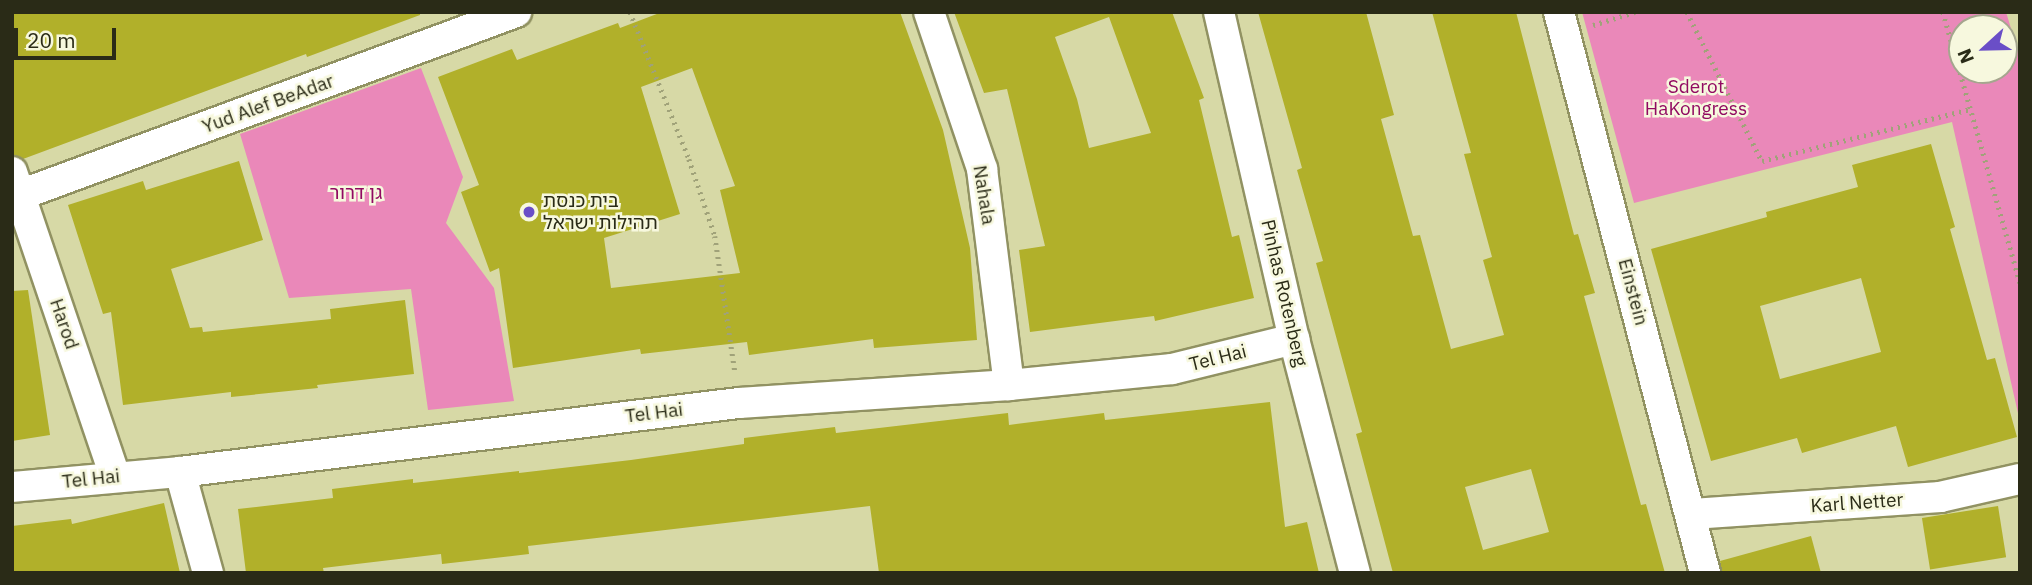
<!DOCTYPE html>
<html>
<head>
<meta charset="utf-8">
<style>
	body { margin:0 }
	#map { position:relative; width:2032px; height:585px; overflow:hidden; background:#d7d9a6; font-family:"IBM Plex Sans","Noto Sans Hebrew",sans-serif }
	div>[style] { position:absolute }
	.green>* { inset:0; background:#ea88b9 }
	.building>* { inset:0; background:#b1b02a; transform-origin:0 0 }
	.path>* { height:4.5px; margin-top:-2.25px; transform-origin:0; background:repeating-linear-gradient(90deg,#a0a279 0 2px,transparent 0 7px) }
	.roads { filter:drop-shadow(2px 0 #919262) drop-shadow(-2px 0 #919262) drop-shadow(0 2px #919262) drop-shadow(0 -2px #919262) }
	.minor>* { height:30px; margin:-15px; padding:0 15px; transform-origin:15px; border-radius:15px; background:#fff }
	.dots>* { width:19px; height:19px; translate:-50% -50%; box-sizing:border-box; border:4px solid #f7f8de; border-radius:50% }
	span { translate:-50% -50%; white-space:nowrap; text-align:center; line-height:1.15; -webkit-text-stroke:5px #f7f8de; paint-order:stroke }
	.park-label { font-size:19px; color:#910a61 }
	.street-label { font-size:19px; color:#2a2b17 }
	.poi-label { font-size:19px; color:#2a2b17 }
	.left { translate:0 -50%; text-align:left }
	.frame { position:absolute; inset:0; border:14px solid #2a2b17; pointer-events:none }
	.north { position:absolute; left:1948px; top:14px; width:70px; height:70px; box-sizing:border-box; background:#f7f8de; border:2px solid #a5a68e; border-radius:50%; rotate:248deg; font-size:19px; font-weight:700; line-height:28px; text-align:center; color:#2a2b17 }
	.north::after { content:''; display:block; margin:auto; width:24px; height:32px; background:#6a4ec7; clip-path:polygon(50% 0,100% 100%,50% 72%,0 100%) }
	.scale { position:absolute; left:14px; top:28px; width:102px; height:32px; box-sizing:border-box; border:4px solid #2a2b17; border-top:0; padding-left:9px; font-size:21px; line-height:24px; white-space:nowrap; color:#2a2b17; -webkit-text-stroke:5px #f7f8de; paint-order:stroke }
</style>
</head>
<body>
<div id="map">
	<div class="green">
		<div style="clip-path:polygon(evenodd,1582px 12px,2006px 12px,2020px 58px,2020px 422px,1952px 122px,1634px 203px,1582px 12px,1962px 28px,2004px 28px,2004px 70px,1962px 70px,1962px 28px)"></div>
		<div style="clip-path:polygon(421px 68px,463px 177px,446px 223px,494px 288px,514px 401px,428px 410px,411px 289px,289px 298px,240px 134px)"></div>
	</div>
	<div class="building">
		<div style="clip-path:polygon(12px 12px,420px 12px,420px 15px,307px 57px,306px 54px,23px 159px,12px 155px)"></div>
		<div style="clip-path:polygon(evenodd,662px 12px,900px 12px,943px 130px,970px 248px,977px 340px,874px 348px,873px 339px,749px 355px,747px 342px,641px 354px,640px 349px,513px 368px,499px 268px,490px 272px,461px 192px,479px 185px,438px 77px,512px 49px,517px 60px,618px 23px,620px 28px,662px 12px,692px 68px,735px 186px,720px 190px,740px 273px,611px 288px,604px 238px,680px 214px,641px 87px,692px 68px)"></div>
		<div style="clip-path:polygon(evenodd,954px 12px,1172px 12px,1204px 98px,1199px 100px,1232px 237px,1239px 235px,1254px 298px,1155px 321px,1154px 316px,1030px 332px,1019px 250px,1045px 246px,1007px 89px,984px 93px,954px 12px,1109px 17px,1151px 133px,1089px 148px,1077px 99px,1055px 37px,1109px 17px)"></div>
		<div style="clip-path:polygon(evenodd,1258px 12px,1366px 12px,1394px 115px,1381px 119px,1413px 236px,1420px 235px,1451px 349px,1504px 335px,1483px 260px,1492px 257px,1464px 154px,1471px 153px,1432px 12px,1516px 12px,1574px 235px,1578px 234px,1595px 293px,1584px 296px,1641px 505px,1646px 504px,1665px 573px,1393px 573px,1356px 434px,1362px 432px,1316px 263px,1323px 261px,1297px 170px,1302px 168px,1258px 12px,1531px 469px,1549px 532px,1483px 550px,1465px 487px,1531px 469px)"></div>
		<div style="clip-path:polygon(evenodd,1931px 144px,1955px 227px,1950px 229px,1987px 360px,1995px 358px,2017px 437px,1908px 467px,1896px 426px,1802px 453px,1797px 438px,1711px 461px,1651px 249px,1767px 217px,1766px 212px,1858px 187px,1852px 165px,1931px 144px,1861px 278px,1881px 352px,1780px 379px,1760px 306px,1861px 278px)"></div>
		<div style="clip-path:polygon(239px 161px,263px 240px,171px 269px,190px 328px,202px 327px,203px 332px,331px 319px,330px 309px,405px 300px,414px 374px,317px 385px,318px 388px,231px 397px,231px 392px,123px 405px,111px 312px,103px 314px,68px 205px,143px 181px,146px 190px)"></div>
		<div style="clip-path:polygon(28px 290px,50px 435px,12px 441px,12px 291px)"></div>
		<div style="clip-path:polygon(1270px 402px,1285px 527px,1307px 522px,1319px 573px,879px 573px,870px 506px,528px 546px,529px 554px,442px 564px,441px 554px,323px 568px,324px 573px,246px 573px,238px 509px,333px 498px,332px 489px,413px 479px,413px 483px,519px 471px,519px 473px,631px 460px,744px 444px,744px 438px,835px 427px,836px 433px,1008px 413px,1009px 425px,1104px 413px,1105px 420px)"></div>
		<div style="clip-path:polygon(164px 503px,180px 573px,12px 573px,12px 526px,71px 519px,72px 524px)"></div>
		<div style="left:1998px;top:506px;width:52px;height:77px;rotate:81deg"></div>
		<div style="clip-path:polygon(1811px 536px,1821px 573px,1722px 573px,1720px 561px)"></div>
	</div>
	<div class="path">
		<div style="left:630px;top:12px;width:158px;rotate:68.1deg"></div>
		<div style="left:689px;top:159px;width:81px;rotate:71.3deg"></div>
		<div style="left:715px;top:236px;width:137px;rotate:81.6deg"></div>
		<div style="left:1687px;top:12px;width:167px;rotate:63.3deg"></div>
		<div style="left:1762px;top:161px;width:214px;rotate:-14deg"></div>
		<div style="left:1943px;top:12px;width:282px;rotate:74.1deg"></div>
		<div style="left:1593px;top:25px;width:44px;rotate:-17.2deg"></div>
	</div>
	<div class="roads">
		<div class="minor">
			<div style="left:929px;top:12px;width:166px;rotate:71.3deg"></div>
			<div style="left:982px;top:169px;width:218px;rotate:82.9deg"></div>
			<div style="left:1219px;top:12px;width:335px;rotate:77.1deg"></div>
			<div style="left:1294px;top:339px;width:242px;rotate:75.4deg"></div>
			<div style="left:1559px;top:12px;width:580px;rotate:75.41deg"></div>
			<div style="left:12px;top:172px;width:321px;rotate:71.3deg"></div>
			<div style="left:20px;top:195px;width:529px;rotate:-20.25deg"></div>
			<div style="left:180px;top:472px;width:105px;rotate:74.5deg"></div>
			<div style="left:12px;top:487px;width:169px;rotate:-5.1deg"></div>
			<div style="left:180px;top:472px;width:563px;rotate:-7.04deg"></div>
			<div style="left:739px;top:403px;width:271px;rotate:-3.8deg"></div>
			<div style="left:1009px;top:385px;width:164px;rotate:-5.6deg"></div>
			<div style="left:1172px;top:369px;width:126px;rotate:-13.8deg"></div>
			<div style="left:1692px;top:514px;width:249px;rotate:-3.9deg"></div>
			<div style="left:1940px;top:497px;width:82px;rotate:-12.7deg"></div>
		</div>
	</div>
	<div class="dots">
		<div style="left:529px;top:212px;background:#6a4ec7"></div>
	</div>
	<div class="park-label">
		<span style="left:1696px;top:98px">Sderot<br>HaKongress</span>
		<span style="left:356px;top:193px">גן דרור</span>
	</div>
	<div class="street-label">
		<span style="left:268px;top:104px;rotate:-20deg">Yud Alef BeAdar</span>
		<span style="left:984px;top:195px;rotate:81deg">Nahala</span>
		<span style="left:1633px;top:292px;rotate:75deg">Einstein</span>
		<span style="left:1284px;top:293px;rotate:77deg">Pinhas Rotenberg</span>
		<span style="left:64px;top:324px;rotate:71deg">Harod</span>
		<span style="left:1218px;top:358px;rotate:-14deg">Tel Hai</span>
		<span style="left:654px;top:413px;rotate:-7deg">Tel Hai</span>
		<span style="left:91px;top:479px;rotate:-6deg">Tel Hai</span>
		<span style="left:1857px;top:503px;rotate:-4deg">Karl Netter</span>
	</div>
	<div class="poi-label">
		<span class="left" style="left:543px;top:212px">בית כנסת<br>תהילות ישראל</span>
	</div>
	<div class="frame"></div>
	<div class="north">N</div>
	<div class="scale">20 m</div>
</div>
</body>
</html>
